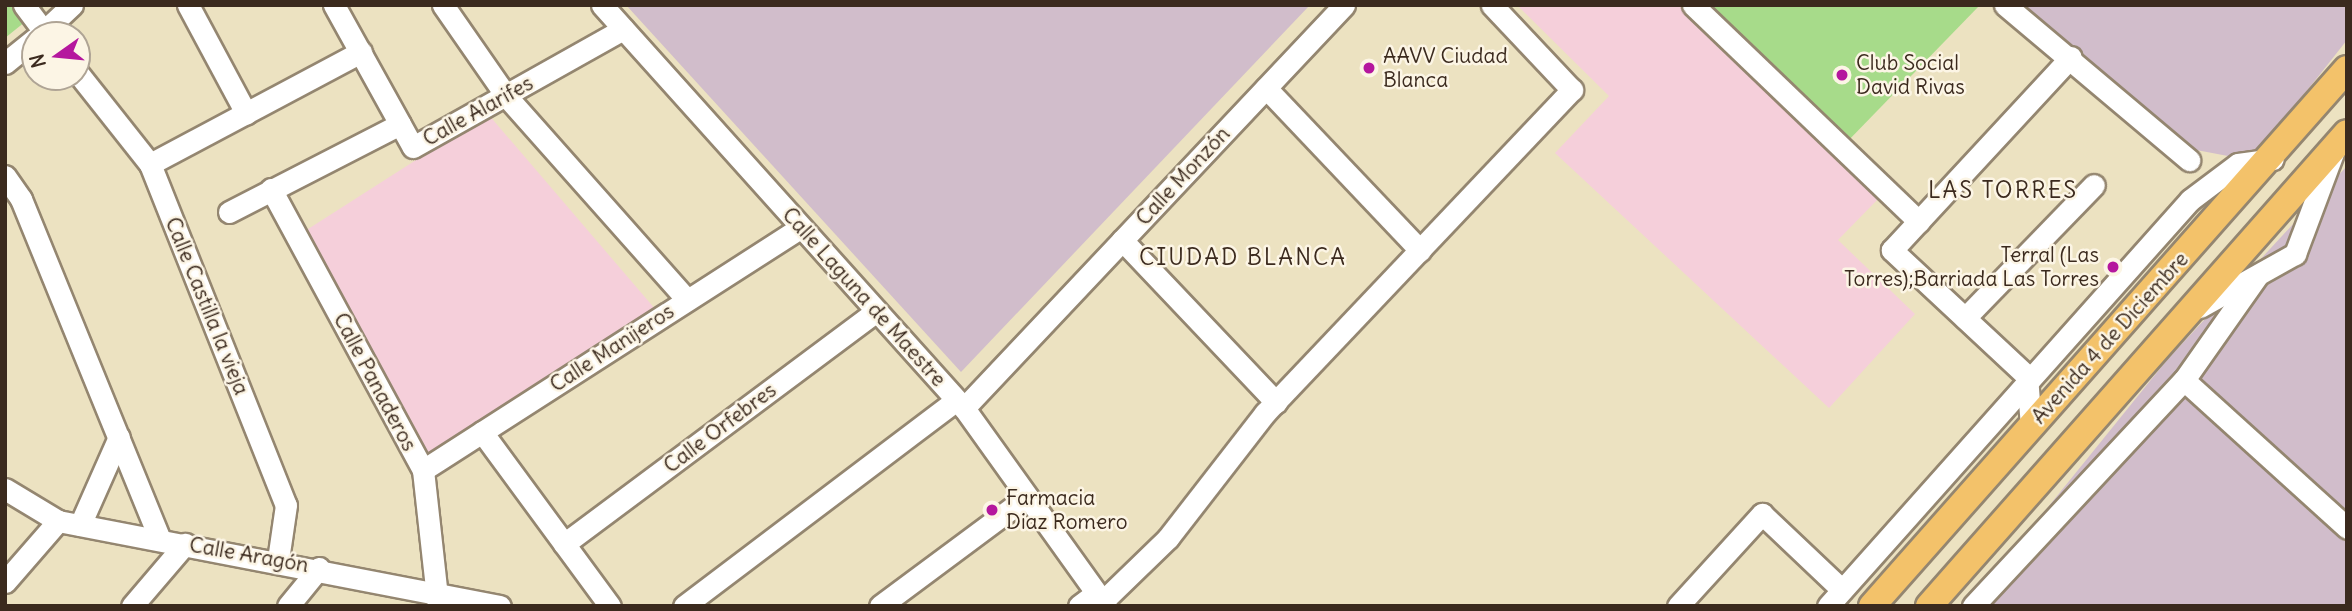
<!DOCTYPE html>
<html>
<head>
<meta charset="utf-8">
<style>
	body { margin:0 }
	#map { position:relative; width:2352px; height:611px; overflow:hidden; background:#ece2c1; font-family:Delius,sans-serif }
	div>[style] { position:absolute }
	.built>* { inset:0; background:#f5cfda }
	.industrial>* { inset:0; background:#d1bdcb }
	.green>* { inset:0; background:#a7db8a }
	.roads { filter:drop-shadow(2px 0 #948670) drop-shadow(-2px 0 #948670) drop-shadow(0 2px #948670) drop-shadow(0 -2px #948670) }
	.minor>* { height:21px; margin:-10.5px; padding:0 10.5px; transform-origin:10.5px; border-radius:10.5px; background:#fff }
	.major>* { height:26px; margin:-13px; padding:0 13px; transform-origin:13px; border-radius:13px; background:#f3c26a }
	.dots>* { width:19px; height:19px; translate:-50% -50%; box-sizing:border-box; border:4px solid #fcf5e5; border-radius:50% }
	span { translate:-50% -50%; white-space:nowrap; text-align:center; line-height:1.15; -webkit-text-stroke:5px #fcf5e5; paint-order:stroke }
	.poi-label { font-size:21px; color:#3b2a1e }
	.left { translate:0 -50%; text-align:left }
	.right { translate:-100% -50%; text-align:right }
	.street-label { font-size:21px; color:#3b2a1e }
	.neighbourhood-label { font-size:23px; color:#3b2a1e; letter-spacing:2px }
	.frame { position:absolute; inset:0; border:7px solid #3b2a1e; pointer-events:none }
	.north { position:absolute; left:21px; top:21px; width:70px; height:70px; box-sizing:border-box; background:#fcf5e5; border:2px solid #afa495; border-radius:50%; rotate:255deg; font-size:19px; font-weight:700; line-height:28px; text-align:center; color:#3b2a1e }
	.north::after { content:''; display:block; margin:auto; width:24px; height:32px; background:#b5179e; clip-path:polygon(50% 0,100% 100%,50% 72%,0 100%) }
</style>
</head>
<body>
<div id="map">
	<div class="built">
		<div style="clip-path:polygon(1517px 5px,1680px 5px,1879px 198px,1838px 240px,1915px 314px,1829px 408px,1555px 153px,1609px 96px)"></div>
		<div style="clip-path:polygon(488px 114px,656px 310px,427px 456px,305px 231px)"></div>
	</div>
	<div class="industrial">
		<div style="clip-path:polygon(626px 5px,1310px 5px,961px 372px)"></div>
		<div style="clip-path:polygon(2020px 5px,2347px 5px,2347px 40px,2261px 149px,2228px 156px,2191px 149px)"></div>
		<div style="clip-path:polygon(2347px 166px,2347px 606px,1968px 606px,2167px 360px)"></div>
	</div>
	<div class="green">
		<div style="clip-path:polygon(5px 5px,46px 5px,5px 38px)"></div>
		<div style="clip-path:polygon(1700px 5px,1980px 5px,1844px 145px)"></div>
	</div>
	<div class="roads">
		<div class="minor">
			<div style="left:24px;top:5px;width:38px;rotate:53deg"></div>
			<div style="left:188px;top:5px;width:123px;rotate:61.8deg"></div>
			<div style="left:334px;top:5px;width:136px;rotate:61deg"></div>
			<div style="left:443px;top:5px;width:112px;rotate:55.2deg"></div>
			<div style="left:507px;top:97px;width:271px;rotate:48.4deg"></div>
			<div style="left:602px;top:5px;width:542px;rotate:48.07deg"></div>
			<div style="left:964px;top:408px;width:244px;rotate:54.4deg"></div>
			<div style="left:1693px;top:5px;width:313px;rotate:43.8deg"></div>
			<div style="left:2005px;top:5px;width:241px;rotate:40.1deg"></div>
			<div style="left:40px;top:35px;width:44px;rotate:-43.2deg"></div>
			<div style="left:5px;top:63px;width:38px;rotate:-39deg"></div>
			<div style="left:77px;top:72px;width:117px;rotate:51.6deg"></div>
			<div style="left:150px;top:164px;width:367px;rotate:68.3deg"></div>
			<div style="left:286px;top:505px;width:56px;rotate:98.3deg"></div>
			<div style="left:1266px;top:88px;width:224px;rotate:46.5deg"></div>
			<div style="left:150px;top:164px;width:239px;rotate:-28deg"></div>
			<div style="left:5px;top:176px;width:28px;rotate:55deg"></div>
			<div style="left:21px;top:199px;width:367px;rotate:67.8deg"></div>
			<div style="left:271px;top:189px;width:319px;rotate:61.6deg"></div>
			<div style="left:423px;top:470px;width:137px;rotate:83.7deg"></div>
			<div style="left:229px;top:212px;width:192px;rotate:-27.2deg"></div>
			<div style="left:400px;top:124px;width:26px;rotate:61deg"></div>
			<div style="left:413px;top:147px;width:241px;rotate:-29.3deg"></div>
			<div style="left:1122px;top:240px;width:224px;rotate:46.5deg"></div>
			<div style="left:2200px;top:307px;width:109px;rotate:-29.2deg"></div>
			<div style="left:2295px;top:254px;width:108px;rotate:-69.4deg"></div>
			<div style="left:1965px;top:318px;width:185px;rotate:-45.9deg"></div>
			<div style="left:2184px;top:380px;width:220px;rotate:42.2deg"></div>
			<div style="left:964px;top:408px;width:554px;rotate:-46.68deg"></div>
			<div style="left:2031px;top:426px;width:50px;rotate:-94.6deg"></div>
			<div style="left:2027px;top:376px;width:185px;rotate:-137deg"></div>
			<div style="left:1892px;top:250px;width:263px;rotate:-47.2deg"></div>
			<div style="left:482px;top:432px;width:216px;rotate:53.7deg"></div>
			<div style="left:423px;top:470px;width:449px;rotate:-32.7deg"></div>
			<div style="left:5px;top:489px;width:62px;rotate:31.1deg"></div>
			<div style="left:58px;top:521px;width:450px;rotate:10.9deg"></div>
			<div style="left:80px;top:525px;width:96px;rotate:-66.1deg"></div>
			<div style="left:564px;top:544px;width:390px;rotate:-36.7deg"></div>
			<div style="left:5px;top:582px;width:81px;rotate:-49deg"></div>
			<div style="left:1102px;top:602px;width:92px;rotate:-44.1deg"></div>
			<div style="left:1168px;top:538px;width:158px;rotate:-52.2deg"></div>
			<div style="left:1265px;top:413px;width:446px;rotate:-46.5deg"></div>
			<div style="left:1572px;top:90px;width:117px;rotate:-133.3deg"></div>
			<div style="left:132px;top:606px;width:82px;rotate:-49.5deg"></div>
			<div style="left:288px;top:606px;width:49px;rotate:-50.8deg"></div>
			<div style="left:684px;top:606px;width:341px;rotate:-37.1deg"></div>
			<div style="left:880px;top:606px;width:183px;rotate:-36.6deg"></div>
			<div style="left:1079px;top:606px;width:21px;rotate:-37deg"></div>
			<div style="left:1678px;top:606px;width:125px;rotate:-47.6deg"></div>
			<div style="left:1762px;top:514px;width:110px;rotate:43.5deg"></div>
			<div style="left:1828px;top:606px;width:544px;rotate:-48.28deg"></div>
			<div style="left:2190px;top:200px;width:60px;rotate:-36.9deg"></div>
			<div style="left:2238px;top:164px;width:35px;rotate:-8deg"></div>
			<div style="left:1973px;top:606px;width:309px;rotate:-47deg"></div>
			<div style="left:2184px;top:380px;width:127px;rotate:-54.9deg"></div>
		</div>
		<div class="major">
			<div style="left:1872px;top:606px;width:717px;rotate:-48.51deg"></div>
			<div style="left:1929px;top:606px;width:631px;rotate:-48.53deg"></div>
		</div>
	</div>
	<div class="dots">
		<div style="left:1369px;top:68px;background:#b5179e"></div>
		<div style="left:1842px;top:75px;background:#b5179e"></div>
		<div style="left:2113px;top:267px;background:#b5179e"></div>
		<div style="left:992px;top:510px;background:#b5179e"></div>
	</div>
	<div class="poi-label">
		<span class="left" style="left:1383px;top:68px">AAVV Ciudad<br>Blanca</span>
		<span class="left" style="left:1856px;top:75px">Club Social<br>David Rivas</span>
		<span class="right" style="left:2099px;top:267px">Terral (Las<br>Torres);Barriada Las Torres</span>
		<span class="left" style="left:1006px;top:510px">Farmacia<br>Diaz Romero</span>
	</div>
	<div class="street-label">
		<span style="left:478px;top:111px;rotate:-29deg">Calle Alarifes</span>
		<span style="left:1183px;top:176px;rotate:-47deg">Calle Monzón</span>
		<span style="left:864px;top:297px;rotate:48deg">Calle Laguna de Maestre</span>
		<span style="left:207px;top:306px;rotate:68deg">Calle Castilla la vieja</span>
		<span style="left:2110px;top:338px;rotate:-48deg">Avenida 4 de Diciembre</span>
		<span style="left:612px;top:348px;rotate:-33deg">Calle Manijeros</span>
		<span style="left:375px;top:382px;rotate:62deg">Calle Panaderos</span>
		<span style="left:720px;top:428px;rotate:-37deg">Calle Orfebres</span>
		<span style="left:249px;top:555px;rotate:10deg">Calle Aragón</span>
	</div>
	<div class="neighbourhood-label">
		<span style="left:2003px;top:190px">LAS TORRES</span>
		<span style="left:1243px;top:257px">CIUDAD BLANCA</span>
	</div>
	<div class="frame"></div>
	<div class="north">N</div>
</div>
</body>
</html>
